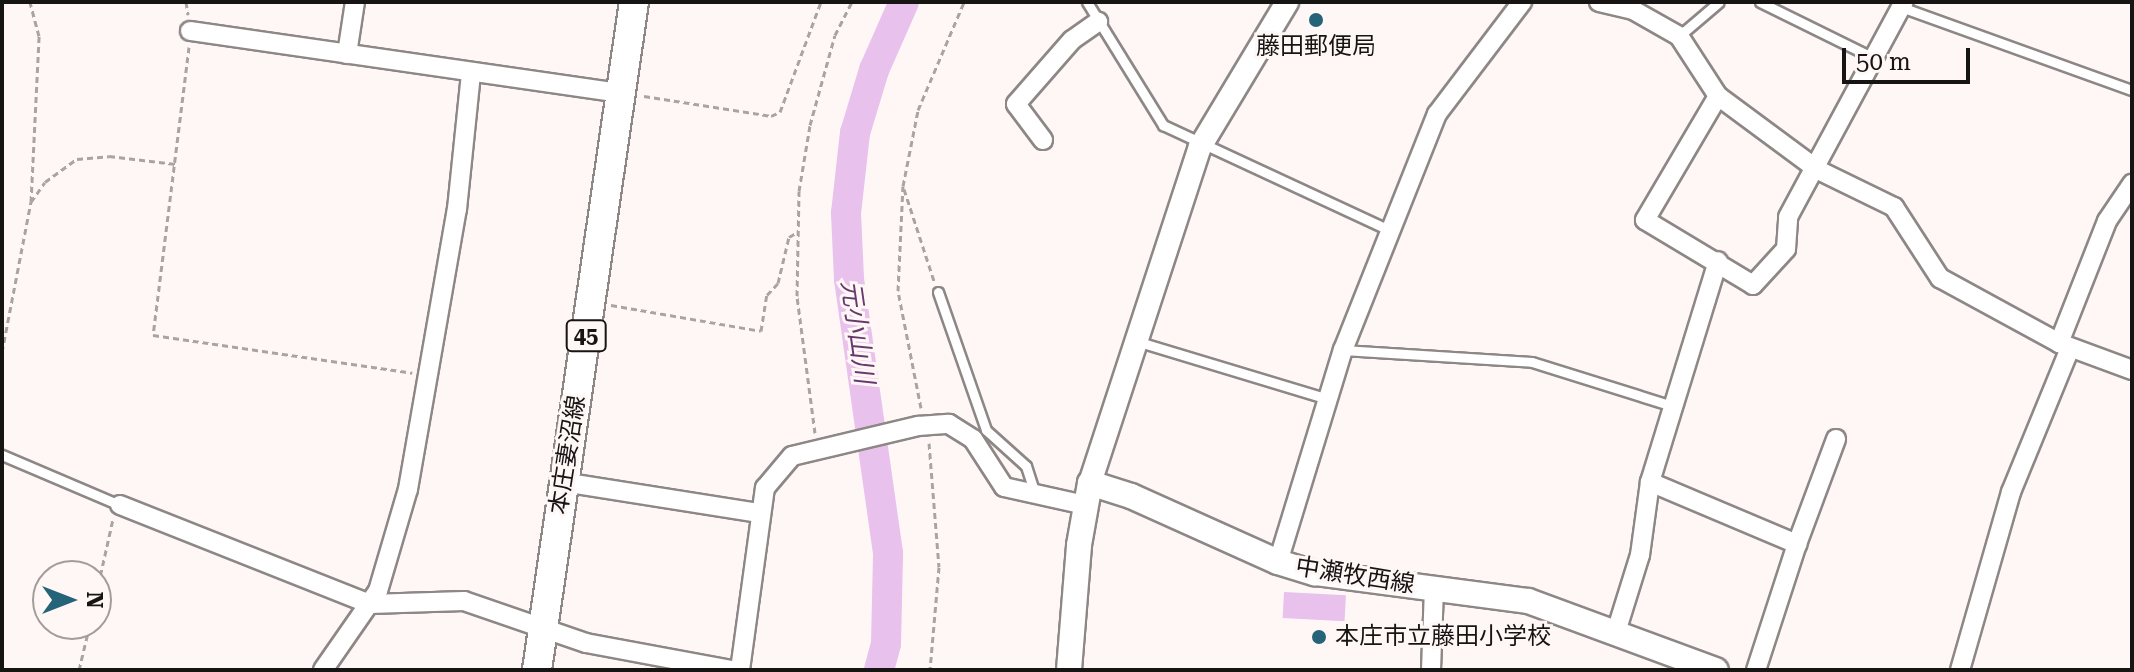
<!DOCTYPE html>
<html>
<head>
<meta charset="utf-8">
<style>
	body { margin:0 }
	#map { position:relative; width:2134px; height:672px; overflow:hidden; background:#fef7f5; font-family:"Roboto Serif","Noto Sans JP",serif }
	div>[style] { position:absolute }
	.water>* { inset:0; background:#e8c1ec; transform-origin:0 0 }
	.river>* { height:30px; margin:-15px; padding:0 15px; transform-origin:15px; border-radius:15px; background:#e8c1ec }
	.path>* { height:3px; margin-top:-1.5px; transform-origin:0; background:repeating-linear-gradient(90deg,#a9a4a3 0 6px,transparent 0 10px) }
	.roads { filter:drop-shadow(2px 0 #8d8786) drop-shadow(-2px 0 #8d8786) drop-shadow(0 2px #8d8786) drop-shadow(0 -2px #8d8786) }
	.service>* { height:9px; margin:-4.5px; padding:0 4.5px; transform-origin:4.5px; border-radius:4.5px; background:#fff }
	.minor>* { height:18px; margin:-9px; padding:0 9px; transform-origin:9px; border-radius:9px; background:#fff }
	.tertiary>* { height:22px; margin:-11px; padding:0 11px; transform-origin:11px; border-radius:11px; background:#fff }
	.secondary>* { height:24px; margin:-12px; padding:0 12px; transform-origin:12px; border-radius:12px; background:#fff }
	.primary>* { height:28px; margin:-14px; padding:0 14px; transform-origin:14px; border-radius:14px; background:#fff }
	.dots>* { width:22px; height:22px; translate:-50% -50%; box-sizing:border-box; border:4px solid #fef7f5; border-radius:50% }
	span { translate:-50% -50%; white-space:nowrap; text-align:center; line-height:1.15; -webkit-text-stroke:6px #fef7f5; paint-order:stroke }
	.shield-label span { padding:2px 6px; background:#fef7f5; border:2px solid; border-radius:6px; -webkit-text-stroke-width:0 }
	.shield-label { font-size:22px; color:#171414; font-weight:700 }
	.poi-label { font-size:24px; color:#171414 }
	.left { translate:0 -50%; text-align:left }
	.street-label { font-size:24px; color:#171414 }
	.water-label { font-size:26px; color:#68386d; font-style:italic }
	.frame { position:absolute; inset:0; border:4px solid #171414; pointer-events:none }
	.north { position:absolute; left:32px; top:560px; width:80px; height:80px; box-sizing:border-box; background:#fef7f5; border:2px solid #a29c9b; border-radius:50%; rotate:90deg; font-size:22px; font-weight:700; line-height:32px; text-align:center; color:#171414 }
	.north::after { content:''; display:block; margin:auto; width:28px; height:36px; background:#256379; clip-path:polygon(50% 0,100% 100%,50% 72%,0 100%) }
	.scale { position:absolute; left:1842px; top:48px; width:128px; height:36px; box-sizing:border-box; border:4px solid #171414; border-top:0; padding-left:10px; font-size:24px; line-height:28px; white-space:nowrap; color:#171414; -webkit-text-stroke:6px #fef7f5; paint-order:stroke }
</style>
</head>
<body>
<div id="map">
	<div class="water">
		<div style="left:1284px;top:592px;width:62px;height:26px;rotate:3deg"></div>
	</div>
	<div class="river">
		<div style="left:879px;top:670px;width:27px;rotate:-75deg"></div>
		<div style="left:886px;top:644px;width:91px;rotate:-88.7deg"></div>
		<div style="left:888px;top:553px;width:277px;rotate:-98.1deg"></div>
		<div style="left:849px;top:279px;width:66px;rotate:-92.6deg"></div>
		<div style="left:846px;top:213px;width:81px;rotate:-83.6deg"></div>
		<div style="left:855px;top:133px;width:66px;rotate:-73.2deg"></div>
		<div style="left:874px;top:70px;width:74px;rotate:-66.2deg"></div>
	</div>
	<div class="path">
		<div style="left:186px;top:2px;width:13px;rotate:81deg"></div>
		<div style="left:189px;top:47px;width:290px;rotate:97.1deg"></div>
		<div style="left:153px;top:335px;width:262px;rotate:8.3deg"></div>
		<div style="left:644px;top:96px;width:129px;rotate:8.9deg"></div>
		<div style="left:771px;top:116px;width:10px;rotate:-24deg"></div>
		<div style="left:780px;top:112px;width:117px;rotate:-69.6deg"></div>
		<div style="left:904px;top:189px;width:97px;rotate:71.9deg"></div>
		<div style="left:31px;top:202px;width:24px;rotate:-55deg"></div>
		<div style="left:45px;top:182px;width:39px;rotate:-36deg"></div>
		<div style="left:77px;top:159px;width:32px;rotate:-5deg"></div>
		<div style="left:109px;top:156px;width:67px;rotate:6.8deg"></div>
		<div style="left:611px;top:305px;width:152px;rotate:9.8deg"></div>
		<div style="left:761px;top:331px;width:36px;rotate:-81deg"></div>
		<div style="left:767px;top:295px;width:16px;rotate:-47deg"></div>
		<div style="left:778px;top:283px;width:47px;rotate:-76.6deg"></div>
		<div style="left:789px;top:237px;width:8px;rotate:-30deg"></div>
		<div style="left:2px;top:352px;width:153px;rotate:-79.1deg"></div>
		<div style="left:31px;top:202px;width:166px;rotate:-87.2deg"></div>
		<div style="left:39px;top:36px;width:35px;rotate:-105deg"></div>
		<div style="left:921px;top:408px;width:119px;rotate:-101.1deg"></div>
		<div style="left:898px;top:291px;width:105px;rotate:-87.3deg"></div>
		<div style="left:903px;top:186px;width:77px;rotate:-78.8deg"></div>
		<div style="left:918px;top:110px;width:117px;rotate:-66.9deg"></div>
		<div style="left:815px;top:433px;width:138px;rotate:-97.5deg"></div>
		<div style="left:797px;top:296px;width:105px;rotate:-88.9deg"></div>
		<div style="left:799px;top:191px;width:67px;rotate:-80.5deg"></div>
		<div style="left:810px;top:125px;width:93px;rotate:-74.5deg"></div>
		<div style="left:835px;top:35px;width:37px;rotate:-63deg"></div>
		<div style="left:929px;top:443px;width:124px;rotate:85.4deg"></div>
		<div style="left:939px;top:567px;width:103px;rotate:95deg"></div>
		<div style="left:96px;top:595px;width:78px;rotate:-77.4deg"></div>
		<div style="left:79px;top:670px;width:47px;rotate:-76.6deg"></div>
	</div>
	<div class="roads">
		<div class="service">
			<div style="left:1087px;top:2px;width:145px;rotate:58.3deg"></div>
			<div style="left:1163px;top:125px;width:251px;rotate:24.9deg"></div>
			<div style="left:1760px;top:2px;width:129px;rotate:26.2deg"></div>
			<div style="left:1901px;top:7px;width:245px;rotate:19.8deg"></div>
			<div style="left:1679px;top:36px;width:52px;rotate:-40.4deg"></div>
			<div style="left:938px;top:292px;width:146px;rotate:70.8deg"></div>
			<div style="left:986px;top:430px;width:54px;rotate:42deg"></div>
			<div style="left:1026px;top:466px;width:29px;rotate:72deg"></div>
			<div style="left:1136px;top:341px;width:201px;rotate:16.8deg"></div>
			<div style="left:1343px;top:350px;width:189px;rotate:3.6deg"></div>
			<div style="left:1532px;top:362px;width:147px;rotate:17.4deg"></div>
			<div style="left:2px;top:455px;width:128px;rotate:23deg"></div>
		</div>
		<div class="minor">
			<div style="left:1599px;top:2px;width:35px;rotate:13deg"></div>
			<div style="left:1633px;top:10px;width:53px;rotate:29.5deg"></div>
			<div style="left:1679px;top:36px;width:72px;rotate:57deg"></div>
			<div style="left:1718px;top:96px;width:124px;rotate:36.5deg"></div>
			<div style="left:1818px;top:170px;width:85px;rotate:26deg"></div>
			<div style="left:1894px;top:207px;width:85px;rotate:57.1deg"></div>
			<div style="left:1940px;top:278px;width:136px;rotate:28.6deg"></div>
			<div style="left:2059px;top:343px;width:78px;rotate:20.3deg"></div>
			<div style="left:190px;top:31px;width:435px;rotate:8.2deg"></div>
			<div style="left:347px;top:54px;width:53px;rotate:-81.3deg"></div>
			<div style="left:1718px;top:96px;width:144px;rotate:120.5deg"></div>
			<div style="left:1645px;top:220px;width:126px;rotate:31deg"></div>
			<div style="left:1753px;top:285px;width:49px;rotate:-47.5deg"></div>
			<div style="left:1786px;top:249px;width:32px;rotate:-86deg"></div>
			<div style="left:1788px;top:217px;width:244px;rotate:-61.7deg"></div>
			<div style="left:1043px;top:140px;width:45px;rotate:-126.9deg"></div>
			<div style="left:1016px;top:104px;width:85px;rotate:-48.8deg"></div>
			<div style="left:1072px;top:40px;width:32px;rotate:-35deg"></div>
			<div style="left:2059px;top:343px;width:131px;rotate:-68.5deg"></div>
			<div style="left:2107px;top:221px;width:45px;rotate:-56deg"></div>
			<div style="left:563px;top:482px;width:198px;rotate:9deg"></div>
			<div style="left:1650px;top:482px;width:160px;rotate:22.9deg"></div>
			<div style="left:1797px;top:544px;width:133px;rotate:108deg"></div>
			<div style="left:120px;top:505px;width:269px;rotate:21.6deg"></div>
			<div style="left:370px;top:604px;width:94px;rotate:-1.8deg"></div>
			<div style="left:464px;top:601px;width:129px;rotate:19deg"></div>
			<div style="left:586px;top:643px;width:147px;rotate:10.5deg"></div>
			<div style="left:1797px;top:544px;width:112px;rotate:-69.6deg"></div>
			<div style="left:1278px;top:562px;width:222px;rotate:-73deg"></div>
			<div style="left:1343px;top:350px;width:254px;rotate:-68.3deg"></div>
			<div style="left:1437px;top:114px;width:141px;rotate:-52.8deg"></div>
			<div style="left:1616px;top:632px;width:81px;rotate:-72.7deg"></div>
			<div style="left:1640px;top:555px;width:74px;rotate:-82.2deg"></div>
			<div style="left:1650px;top:482px;width:231px;rotate:-72.9deg"></div>
			<div style="left:323px;top:670px;width:96px;rotate:-55.2deg"></div>
			<div style="left:378px;top:591px;width:106px;rotate:-73.6deg"></div>
			<div style="left:408px;top:489px;width:284px;rotate:-80.1deg"></div>
			<div style="left:457px;top:209px;width:137px;rotate:-84.1deg"></div>
			<div style="left:740px;top:670px;width:184px;rotate:-82.2deg"></div>
			<div style="left:765px;top:488px;width:42px;rotate:-49.8deg"></div>
			<div style="left:792px;top:456px;width:130px;rotate:-13.4deg"></div>
			<div style="left:918px;top:426px;width:31px;rotate:-4deg"></div>
			<div style="left:949px;top:424px;width:28px;rotate:32deg"></div>
			<div style="left:973px;top:439px;width:57px;rotate:57.1deg"></div>
			<div style="left:1004px;top:487px;width:83px;rotate:12.5deg"></div>
			<div style="left:1431px;top:670px;width:81px;rotate:-87.9deg"></div>
			<div style="left:1960px;top:670px;width:185px;rotate:-74deg"></div>
			<div style="left:2011px;top:492px;width:156px;rotate:-67.7deg"></div>
		</div>
		<div class="tertiary">
			<div style="left:1090px;top:483px;width:354px;rotate:-71.9deg"></div>
			<div style="left:1200px;top:147px;width:169px;rotate:-59deg"></div>
		</div>
		<div class="secondary">
			<div style="left:1069px;top:670px;width:125px;rotate:-85.4deg"></div>
			<div style="left:1079px;top:545px;width:63px;rotate:-79.9deg"></div>
			<div style="left:1090px;top:483px;width:43px;rotate:17.6deg"></div>
			<div style="left:1131px;top:496px;width:161px;rotate:24.2deg"></div>
			<div style="left:1278px;top:562px;width:39px;rotate:17deg"></div>
			<div style="left:1315px;top:573px;width:215px;rotate:7.5deg"></div>
			<div style="left:1528px;top:601px;width:200px;rotate:20.2deg"></div>
		</div>
		<div class="primary">
			<div style="left:537px;top:670px;width:675px;rotate:-81.74deg"></div>
		</div>
	</div>
	<div class="dots">
		<div style="left:1316px;top:20px;background:#256379"></div>
		<div style="left:1319px;top:637px;background:#256379"></div>
	</div>
	<div class="shield-label">
		<span style="left:586px;top:336px">45</span>
	</div>
	<div class="poi-label">
		<span style="left:1316px;top:47px">藤田郵便局</span>
		<span class="left" style="left:1335px;top:637px">本庄市立藤田小学校</span>
	</div>
	<div class="street-label">
		<span style="left:568px;top:455px;rotate:-81deg">本庄妻沼線</span>
		<span style="left:1355px;top:576px;rotate:9deg">中瀬牧西線</span>
	</div>
	<div class="water-label">
		<span style="left:857px;top:332px;rotate:82deg">元小山川</span>
	</div>
	<div class="frame"></div>
	<div class="north">N</div>
	<div class="scale">50 m</div>
</div>
</body>
</html>
